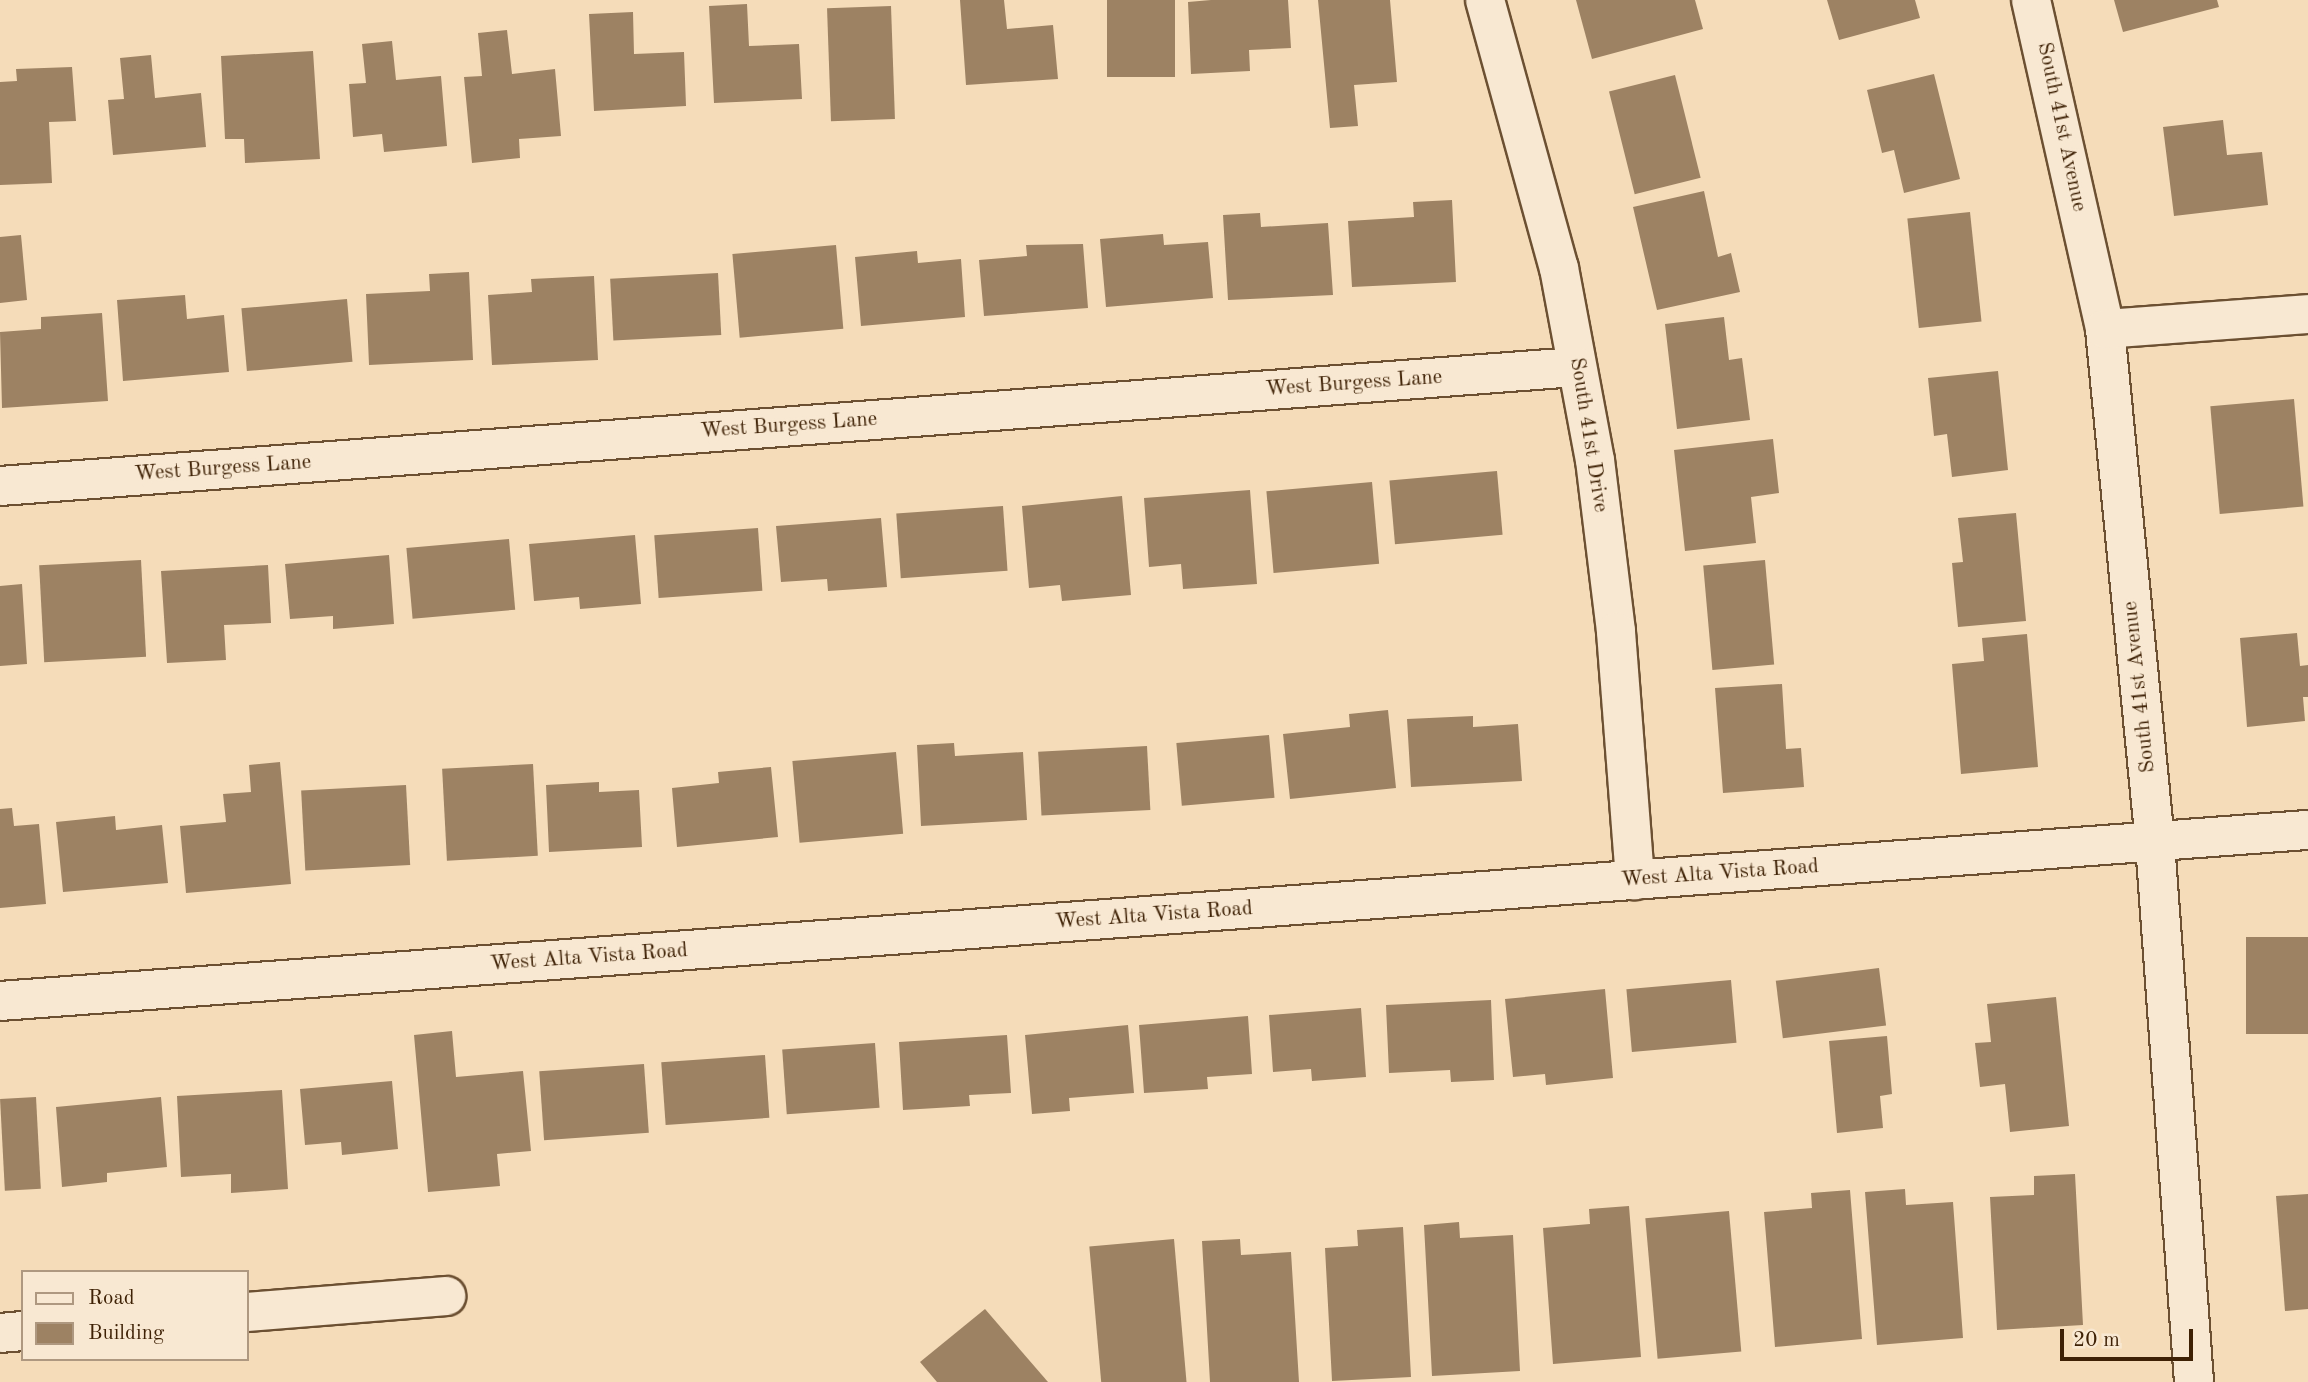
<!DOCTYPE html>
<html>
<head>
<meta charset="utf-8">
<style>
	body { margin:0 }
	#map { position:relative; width:2308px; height:1382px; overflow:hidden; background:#f5dcb9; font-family:"Old Standard TT",serif }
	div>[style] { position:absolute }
	.building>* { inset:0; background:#9d8263; transform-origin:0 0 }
	.roads { filter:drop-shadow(2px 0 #6c5032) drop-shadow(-2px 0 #6c5032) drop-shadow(0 2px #6c5032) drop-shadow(0 -2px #6c5032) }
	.minor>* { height:38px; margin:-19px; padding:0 19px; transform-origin:19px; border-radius:19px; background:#f8e8d2 }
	span { translate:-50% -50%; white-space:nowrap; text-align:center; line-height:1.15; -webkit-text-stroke:6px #f8e8d2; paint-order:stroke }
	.street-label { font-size:21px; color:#3e2105 }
	.legend { position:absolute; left:21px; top:1270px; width:228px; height:91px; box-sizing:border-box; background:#f8e8d2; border:2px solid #ae9880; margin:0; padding:9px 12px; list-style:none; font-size:21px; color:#3e2105 }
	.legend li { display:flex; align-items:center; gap:14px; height:35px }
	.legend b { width:35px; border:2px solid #ae9880 }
	.scale { position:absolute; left:2060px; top:1329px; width:133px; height:32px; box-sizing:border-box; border:4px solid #3e2105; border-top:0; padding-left:9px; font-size:21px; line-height:24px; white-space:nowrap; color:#3e2105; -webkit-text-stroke:5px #f8e8d2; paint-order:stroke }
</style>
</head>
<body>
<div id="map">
	<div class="building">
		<div style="clip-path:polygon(960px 0,1004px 0,1007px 29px,1053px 25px,1058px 79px,966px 85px)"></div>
		<div style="left:1107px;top:0;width:68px;height:77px"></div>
		<div style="clip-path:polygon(1211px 0,1288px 0,1291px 48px,1249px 50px,1250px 71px,1191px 74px,1188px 2px)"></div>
		<div style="clip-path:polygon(1318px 0,1390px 0,1397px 82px,1354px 85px,1358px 126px,1330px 128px)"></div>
		<div style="clip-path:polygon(1576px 0,1695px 0,1703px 29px,1592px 59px)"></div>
		<div style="clip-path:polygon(1827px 0,1915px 0,1920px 18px,1839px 40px)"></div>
		<div style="clip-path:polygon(2114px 0,2217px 0,2219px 7px,2123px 32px)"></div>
		<div style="clip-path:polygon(747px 4px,749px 46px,799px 44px,802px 99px,714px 103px,709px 6px)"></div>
		<div style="left:891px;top:6px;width:113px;height:64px;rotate:88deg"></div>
		<div style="clip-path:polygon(633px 12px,634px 54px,684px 52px,686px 106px,594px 111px,589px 14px)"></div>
		<div style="clip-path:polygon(507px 30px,512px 74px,555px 69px,561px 136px,519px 139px,520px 158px,472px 163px,464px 77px,482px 76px,478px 33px)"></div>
		<div style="clip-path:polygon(392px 41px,396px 80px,441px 76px,447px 146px,384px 152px,382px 134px,353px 137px,349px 84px,366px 83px,362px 44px)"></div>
		<div style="clip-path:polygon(313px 51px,320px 159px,245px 163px,244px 139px,225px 139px,221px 56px)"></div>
		<div style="clip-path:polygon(151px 55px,155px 98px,201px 93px,206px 147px,113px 155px,108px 100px,124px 99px,120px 58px)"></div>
		<div style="clip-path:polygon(72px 67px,76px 121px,49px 122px,52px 183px,0 185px,0 82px,17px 81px,16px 69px)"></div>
		<div style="clip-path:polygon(1934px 74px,1960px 179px,1904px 193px,1894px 150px,1882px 153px,1867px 90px)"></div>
		<div style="left:1675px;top:75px;width:106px;height:68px;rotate:76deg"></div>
		<div style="clip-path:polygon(2223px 120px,2227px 155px,2262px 152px,2268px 205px,2174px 216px,2163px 127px)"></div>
		<div style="clip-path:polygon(1704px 191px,1718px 257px,1731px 253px,1740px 292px,1657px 310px,1633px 207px)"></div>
		<div style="clip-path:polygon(1452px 200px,1456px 282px,1352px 287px,1348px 221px,1414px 217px,1413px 202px)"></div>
		<div style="left:1970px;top:212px;width:110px;height:63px;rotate:84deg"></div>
		<div style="clip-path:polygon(1260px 213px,1261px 227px,1328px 223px,1333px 295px,1228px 300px,1223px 215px)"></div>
		<div style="clip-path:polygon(1163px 234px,1164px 245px,1208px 242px,1213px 298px,1106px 307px,1100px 239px)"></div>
		<div style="clip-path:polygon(21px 235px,27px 300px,0 303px,0 237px)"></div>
		<div style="clip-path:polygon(1083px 244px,1088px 308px,984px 316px,979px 260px,1027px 256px,1026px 245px)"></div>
		<div style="left:836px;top:245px;width:84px;height:104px;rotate:85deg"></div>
		<div style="clip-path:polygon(917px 251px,918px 263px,961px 259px,965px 317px,861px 326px,855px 257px)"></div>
		<div style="clip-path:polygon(469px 272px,473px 360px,369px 365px,366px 294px,430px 291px,429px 274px)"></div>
		<div style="left:718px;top:273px;width:62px;height:108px;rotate:87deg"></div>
		<div style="clip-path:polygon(594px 276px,598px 360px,492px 365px,488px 295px,532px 292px,531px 279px)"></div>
		<div style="clip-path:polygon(185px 295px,187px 319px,224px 315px,229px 372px,123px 381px,117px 300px)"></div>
		<div style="left:347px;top:299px;width:63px;height:106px;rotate:85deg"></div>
		<div style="clip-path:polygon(102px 313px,108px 401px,2px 408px,0 332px,41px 329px,41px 317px)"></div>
		<div style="clip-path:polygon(1724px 317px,1729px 360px,1742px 358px,1750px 420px,1677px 429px,1665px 324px)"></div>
		<div style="clip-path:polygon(1998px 371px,2008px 470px,1952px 477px,1947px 434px,1934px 436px,1928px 378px)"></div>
		<div style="left:2294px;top:399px;width:108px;height:84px;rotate:85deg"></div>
		<div style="clip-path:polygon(1773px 439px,1779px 493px,1751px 497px,1756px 543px,1685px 551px,1674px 450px)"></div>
		<div style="left:1497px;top:471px;width:64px;height:108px;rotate:85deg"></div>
		<div style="left:1372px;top:482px;width:82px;height:106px;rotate:85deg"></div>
		<div style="clip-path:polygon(1250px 490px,1257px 584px,1183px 589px,1181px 564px,1149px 567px,1144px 498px)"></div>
		<div style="clip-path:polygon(1122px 496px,1131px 595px,1062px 601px,1060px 585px,1029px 588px,1022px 506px)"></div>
		<div style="left:1003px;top:506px;width:65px;height:107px;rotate:86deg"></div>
		<div style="clip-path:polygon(2016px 513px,2026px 621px,1958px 627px,1952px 563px,1963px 562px,1958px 518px)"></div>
		<div style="clip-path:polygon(881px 518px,887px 587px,828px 591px,827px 579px,781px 582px,776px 526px)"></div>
		<div style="left:758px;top:528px;width:63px;height:104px;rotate:86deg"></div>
		<div style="clip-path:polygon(635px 535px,641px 604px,580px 609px,579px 597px,534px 601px,529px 544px)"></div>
		<div style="left:509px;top:539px;width:71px;height:103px;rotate:85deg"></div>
		<div style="clip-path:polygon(389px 555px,394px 624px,333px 629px,333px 616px,290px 619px,285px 564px)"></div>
		<div style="left:141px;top:560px;width:97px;height:102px;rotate:87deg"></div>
		<div style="left:1765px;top:560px;width:105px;height:62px;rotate:85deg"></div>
		<div style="clip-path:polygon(268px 565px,271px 623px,224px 625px,226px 660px,167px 663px,161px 571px)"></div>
		<div style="clip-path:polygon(22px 584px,27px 664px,0 666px,0 586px)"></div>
		<div style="clip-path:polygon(2297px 633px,2300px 666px,2308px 665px,2308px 697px,2303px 697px,2305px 721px,2247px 727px,2240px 638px)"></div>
		<div style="clip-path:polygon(2027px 634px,2038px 767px,1961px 774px,1952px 664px,1984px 661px,1982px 638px)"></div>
		<div style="clip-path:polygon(1782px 684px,1786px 749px,1801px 748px,1804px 787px,1723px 793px,1715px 688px)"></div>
		<div style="clip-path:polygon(1388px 710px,1396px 788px,1290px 799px,1283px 734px,1350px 727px,1349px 714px)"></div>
		<div style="clip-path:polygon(1473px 716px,1473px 727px,1518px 724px,1522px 781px,1411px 787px,1407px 719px)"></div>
		<div style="left:1269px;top:735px;width:63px;height:93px;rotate:85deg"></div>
		<div style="clip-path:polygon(954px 743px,955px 756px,1023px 752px,1027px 820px,921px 826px,917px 745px)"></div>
		<div style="left:1147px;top:746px;width:64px;height:109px;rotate:87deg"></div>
		<div style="left:896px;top:752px;width:82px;height:104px;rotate:85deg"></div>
		<div style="clip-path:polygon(280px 762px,291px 884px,186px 893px,180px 826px,226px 822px,223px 794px,251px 792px,249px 765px)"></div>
		<div style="left:533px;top:764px;width:92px;height:91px;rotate:87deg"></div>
		<div style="clip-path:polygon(771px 767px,778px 837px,677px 847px,672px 788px,719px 783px,718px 772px)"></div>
		<div style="clip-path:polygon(599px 782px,599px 792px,639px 790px,642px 847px,549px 852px,546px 785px)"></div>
		<div style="left:406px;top:785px;width:80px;height:105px;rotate:87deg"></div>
		<div style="clip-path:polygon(12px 808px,14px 826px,39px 824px,46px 904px,0 908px,0 809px)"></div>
		<div style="clip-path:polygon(115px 816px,116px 830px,162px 825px,168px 883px,63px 892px,56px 822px)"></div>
		<div style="left:2308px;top:937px;width:97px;height:62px;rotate:90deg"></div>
		<div style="left:1879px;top:968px;width:58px;height:104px;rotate:83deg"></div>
		<div style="left:1731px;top:980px;width:63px;height:105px;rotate:85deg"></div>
		<div style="clip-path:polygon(1605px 989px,1613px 1078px,1546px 1085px,1545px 1074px,1513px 1077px,1505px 999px)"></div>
		<div style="clip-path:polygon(2056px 997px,2069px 1126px,2010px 1132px,2005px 1084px,1980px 1087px,1975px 1043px,1991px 1042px,1987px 1004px)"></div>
		<div style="clip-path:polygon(1491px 1000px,1494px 1080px,1451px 1082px,1450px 1070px,1389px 1073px,1386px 1005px)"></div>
		<div style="clip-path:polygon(1361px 1008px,1366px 1077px,1312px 1081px,1311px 1069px,1273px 1072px,1269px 1015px)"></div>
		<div style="clip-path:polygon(1248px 1016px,1252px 1074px,1207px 1077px,1208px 1089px,1144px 1093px,1139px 1025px)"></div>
		<div style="clip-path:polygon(1128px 1025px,1134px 1093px,1069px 1098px,1070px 1111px,1032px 1114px,1025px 1035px)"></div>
		<div style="clip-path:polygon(452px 1031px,456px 1077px,523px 1071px,531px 1151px,497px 1154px,500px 1186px,428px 1192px,414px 1035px)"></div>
		<div style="clip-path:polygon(1007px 1035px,1011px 1093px,969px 1095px,970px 1106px,903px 1110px,899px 1042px)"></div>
		<div style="clip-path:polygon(1887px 1036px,1892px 1094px,1880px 1096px,1883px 1128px,1837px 1133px,1829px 1041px)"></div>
		<div style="left:875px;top:1043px;width:65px;height:93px;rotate:86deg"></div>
		<div style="left:765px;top:1055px;width:63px;height:104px;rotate:86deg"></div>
		<div style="left:644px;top:1064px;width:69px;height:105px;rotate:86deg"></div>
		<div style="clip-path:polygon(392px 1081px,398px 1149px,342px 1155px,341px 1142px,305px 1145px,300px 1089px)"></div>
		<div style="clip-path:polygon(282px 1090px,288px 1189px,231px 1193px,231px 1174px,181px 1177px,177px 1096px)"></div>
		<div style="left:36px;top:1097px;width:92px;height:36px;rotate:87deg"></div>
		<div style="clip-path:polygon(161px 1097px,167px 1167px,107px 1173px,107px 1182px,62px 1187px,56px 1107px)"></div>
		<div style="clip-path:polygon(2075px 1174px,2083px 1325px,1997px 1330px,1990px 1197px,2034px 1195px,2034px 1176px)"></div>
		<div style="clip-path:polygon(1905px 1189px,1906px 1205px,1953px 1202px,1963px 1338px,1877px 1345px,1865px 1192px)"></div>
		<div style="clip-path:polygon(1850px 1190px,1862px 1339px,1775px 1347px,1764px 1212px,1812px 1208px,1811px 1193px)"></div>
		<div style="clip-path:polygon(2308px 1194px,2308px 1309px,2285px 1311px,2276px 1196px)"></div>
		<div style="clip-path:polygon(1629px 1206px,1641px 1357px,1553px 1364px,1543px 1228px,1590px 1224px,1589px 1209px)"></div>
		<div style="left:1729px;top:1211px;width:141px;height:84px;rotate:85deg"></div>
		<div style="clip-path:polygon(1459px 1222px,1460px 1238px,1513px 1235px,1520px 1371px,1432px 1376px,1424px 1225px)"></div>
		<div style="clip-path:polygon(1403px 1227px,1411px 1377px,1332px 1381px,1325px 1248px,1358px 1246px,1357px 1230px)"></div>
		<div style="left:1174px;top:1239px;width:144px;height:85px;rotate:85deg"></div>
		<div style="clip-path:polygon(1240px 1239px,1241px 1255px,1291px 1252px,1299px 1382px,1210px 1382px,1202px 1241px)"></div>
		<div style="clip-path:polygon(985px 1309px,1048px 1382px,937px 1382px,920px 1362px)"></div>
	</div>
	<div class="roads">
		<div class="minor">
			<div style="left:1485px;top:0;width:278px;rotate:74.6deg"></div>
			<div style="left:1559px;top:268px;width:195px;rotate:79.4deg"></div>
			<div style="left:1595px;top:460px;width:173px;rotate:83deg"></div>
			<div style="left:1616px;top:632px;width:249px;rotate:85.6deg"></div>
			<div style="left:2031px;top:0;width:337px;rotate:77.3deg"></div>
			<div style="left:2105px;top:329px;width:516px;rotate:84.44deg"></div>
			<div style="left:2155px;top:843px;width:540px;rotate:85.86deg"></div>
			<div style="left:2105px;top:329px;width:204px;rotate:-4.2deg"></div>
			<div style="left:0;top:486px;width:1581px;rotate:-4.32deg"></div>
			<div style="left:0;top:1001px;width:2314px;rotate:-4.24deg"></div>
			<div style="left:247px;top:1312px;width:200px;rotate:-4.6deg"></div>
			<div style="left:0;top:1333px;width:23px;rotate:-5deg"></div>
		</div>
	</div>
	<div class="street-label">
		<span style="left:2061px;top:127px;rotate:78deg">South 41st Avenue</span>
		<span style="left:1354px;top:384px;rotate:-4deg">West Burgess Lane</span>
		<span style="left:789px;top:426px;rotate:-4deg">West Burgess Lane</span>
		<span style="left:1588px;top:435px;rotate:81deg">South 41st Drive</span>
		<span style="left:223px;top:469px;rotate:-4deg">West Burgess Lane</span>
		<span style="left:2140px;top:687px;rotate:-96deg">South 41st Avenue</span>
		<span style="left:1720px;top:874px;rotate:-4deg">West Alta Vista Road</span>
		<span style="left:1154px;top:916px;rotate:-4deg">West Alta Vista Road</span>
		<span style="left:589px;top:958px;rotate:-4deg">West Alta Vista Road</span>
	</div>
	<ul class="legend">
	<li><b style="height:9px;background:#f8e8d2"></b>Road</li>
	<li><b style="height:19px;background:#9d8263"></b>Building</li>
	</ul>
	<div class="scale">20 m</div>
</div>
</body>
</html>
